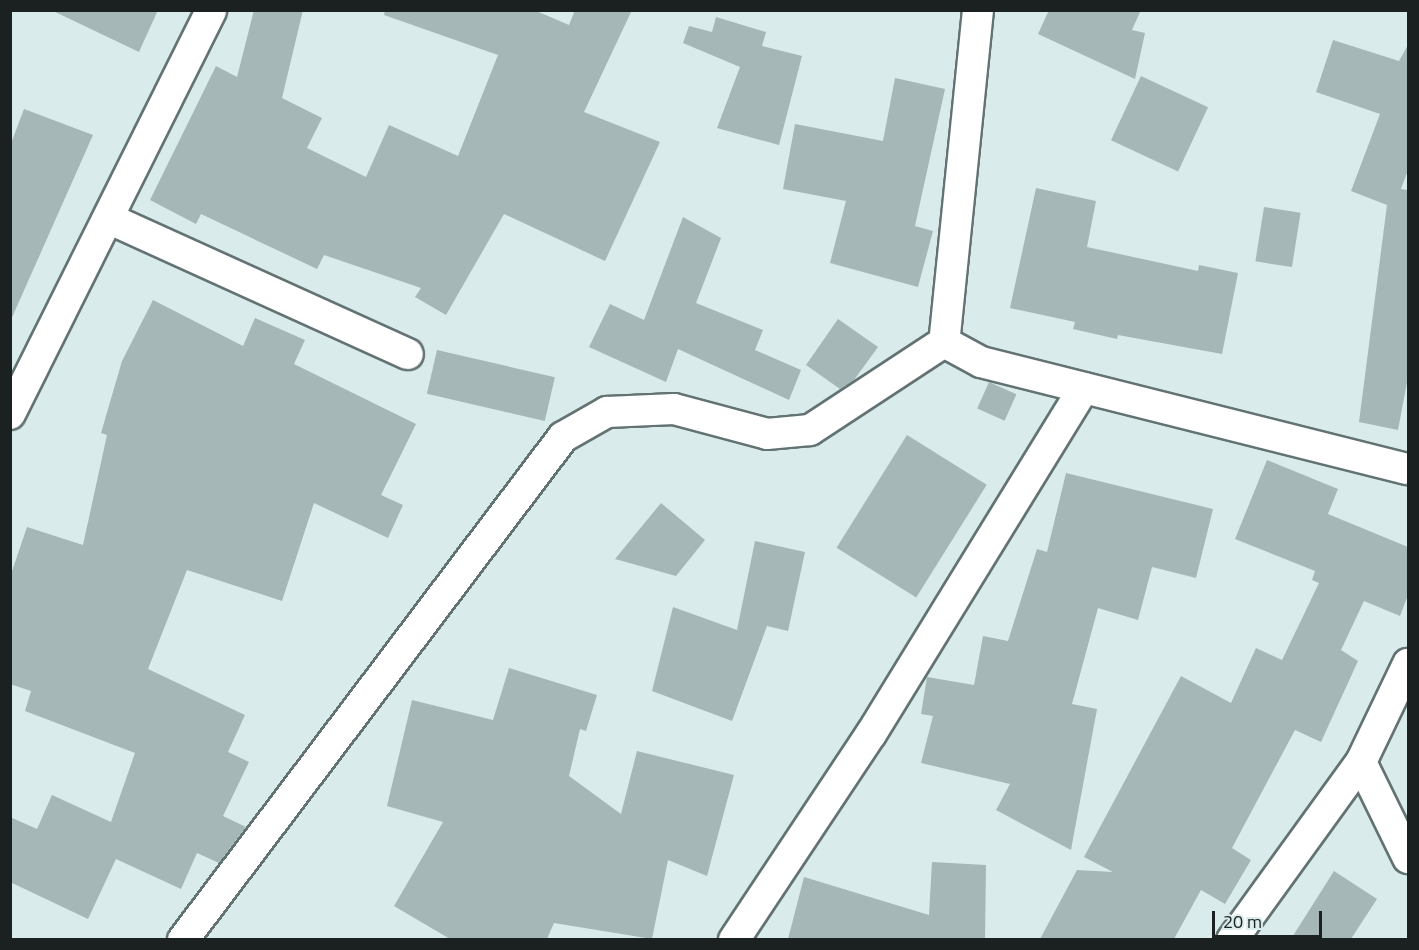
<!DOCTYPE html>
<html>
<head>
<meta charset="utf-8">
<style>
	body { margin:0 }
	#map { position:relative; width:1419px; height:950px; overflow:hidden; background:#daebeb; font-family:"Titillium Web",sans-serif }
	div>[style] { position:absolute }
	.building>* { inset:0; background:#a6b7b7; transform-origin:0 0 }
	.roads { filter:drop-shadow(2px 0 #637272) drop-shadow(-2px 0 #637272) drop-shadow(0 2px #637272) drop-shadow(0 -2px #637272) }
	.minor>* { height:30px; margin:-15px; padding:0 15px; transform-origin:15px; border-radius:15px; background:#fff }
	span { translate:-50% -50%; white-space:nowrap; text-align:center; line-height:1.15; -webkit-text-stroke:4.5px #daebeb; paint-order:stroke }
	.frame { position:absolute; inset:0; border:12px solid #1b2121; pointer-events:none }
	.scale { position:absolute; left:1212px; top:911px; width:110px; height:27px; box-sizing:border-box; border:3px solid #1b2121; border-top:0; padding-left:8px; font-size:18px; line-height:21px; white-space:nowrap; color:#1b2121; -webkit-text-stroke:4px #daebeb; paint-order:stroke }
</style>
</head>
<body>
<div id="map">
	<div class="building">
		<div style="clip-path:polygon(51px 10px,158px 10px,139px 52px)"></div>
		<div style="clip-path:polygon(254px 10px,303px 10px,282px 98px,322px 118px,307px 148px,366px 177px,389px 125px,458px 156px,498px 55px,384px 15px,385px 10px,534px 10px,569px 25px,575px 10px,632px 10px,584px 112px,660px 142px,605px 261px,504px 214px,446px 315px,415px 297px,421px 288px,324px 255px,317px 269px,201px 214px,196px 224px,150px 200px,216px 66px,237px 77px)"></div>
		<div style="clip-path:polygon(1049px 10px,1141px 10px,1132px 30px,1145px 33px,1135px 79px,1038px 34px)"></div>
		<div style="clip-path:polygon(716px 17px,766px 32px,762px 46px,802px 56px,779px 145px,717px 128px,740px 67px,683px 43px,689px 26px,712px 32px)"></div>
		<div style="clip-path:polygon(1333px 40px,1399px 61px,1408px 45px,1408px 170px,1401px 189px,1408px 190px,1408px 377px,1398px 430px,1359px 422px,1387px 205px,1351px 191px,1380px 114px,1316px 92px)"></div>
		<div style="left:1141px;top:76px;width:74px;height:71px;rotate:25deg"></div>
		<div style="clip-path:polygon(895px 78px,945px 89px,915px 226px,933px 231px,918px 287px,830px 263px,846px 201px,783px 189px,795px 124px,883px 141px)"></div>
		<div style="clip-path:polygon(24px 109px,93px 135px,10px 322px,10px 146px)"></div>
		<div style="clip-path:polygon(1036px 188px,1096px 201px,1087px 247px,1198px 271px,1199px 265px,1238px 273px,1222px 354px,1118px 335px,1117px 339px,1073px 329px,1075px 322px,1010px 308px)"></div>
		<div style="left:1264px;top:207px;width:37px;height:55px;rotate:9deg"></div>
		<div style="clip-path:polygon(683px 217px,721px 238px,696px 303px,763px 330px,755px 350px,801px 370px,789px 400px,678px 349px,666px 382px,589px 347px,610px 304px,644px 320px)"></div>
		<div style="clip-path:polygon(153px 300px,243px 346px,255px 318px,305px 340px,294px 364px,416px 424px,381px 495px,403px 505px,388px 538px,314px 503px,282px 601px,187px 570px,148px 669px,245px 715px,228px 752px,249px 762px,223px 816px,246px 827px,219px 863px,197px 853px,181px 889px,116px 859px,88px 919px,10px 882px,10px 817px,37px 829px,52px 795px,111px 822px,135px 753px,25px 711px,31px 691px,10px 684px,10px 577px,27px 527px,83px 545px,107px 435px,101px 433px,122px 361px)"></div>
		<div style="clip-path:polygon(838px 319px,878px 347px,854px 380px,840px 389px,806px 365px)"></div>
		<div style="left:437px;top:350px;width:121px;height:45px;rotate:13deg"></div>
		<div style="left:989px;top:382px;width:30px;height:29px;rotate:24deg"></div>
		<div style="left:907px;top:435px;width:94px;height:133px;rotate:32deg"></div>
		<div style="clip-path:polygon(1267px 460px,1338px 489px,1328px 514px,1408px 547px,1408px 595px,1400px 616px,1364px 601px,1341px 650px,1358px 661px,1321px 742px,1295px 730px,1232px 848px,1251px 860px,1225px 904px,1201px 890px,1174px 939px,1040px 939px,1077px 870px,1113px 872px,1084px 857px,1181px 676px,1231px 703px,1256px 648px,1282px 660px,1319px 583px,1312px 580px,1315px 571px,1235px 539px)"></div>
		<div style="clip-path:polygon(1066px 473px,1213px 509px,1196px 578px,1152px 567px,1138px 620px,1098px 608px,1072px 704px,1097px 709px,1071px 850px,996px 810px,1010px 784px,921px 763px,933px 716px,921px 714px,927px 677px,974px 685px,983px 636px,1008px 641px,1037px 549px,1047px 552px)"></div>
		<div style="clip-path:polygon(661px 503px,705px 540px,676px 576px,615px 559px)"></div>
		<div style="clip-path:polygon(755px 541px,805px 552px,788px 631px,767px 626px,732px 721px,652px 691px,673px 607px,737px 630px)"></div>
		<div style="clip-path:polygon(509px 668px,597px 695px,586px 731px,580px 729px,569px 776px,621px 814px,637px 751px,734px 775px,707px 876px,668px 860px,652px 939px,554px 923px,547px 939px,450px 939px,394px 906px,443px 822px,387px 806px,412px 700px,493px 720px)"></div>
		<div style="clip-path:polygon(932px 862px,986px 865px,985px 939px,788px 939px,804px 877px,929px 915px)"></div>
		<div style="clip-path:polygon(1334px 871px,1377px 899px,1351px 939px,1291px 939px)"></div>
	</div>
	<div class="roads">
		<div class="minor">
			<div style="left:978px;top:10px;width:334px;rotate:95.8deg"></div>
			<div style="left:944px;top:342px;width:42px;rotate:28.4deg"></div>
			<div style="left:981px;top:362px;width:440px;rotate:14.1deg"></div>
			<div style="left:110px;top:219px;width:327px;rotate:24.4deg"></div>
			<div style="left:10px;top:414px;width:451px;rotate:-63.5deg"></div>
			<div style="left:1361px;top:762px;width:107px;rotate:63.9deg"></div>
			<div style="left:183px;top:940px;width:630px;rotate:-52.93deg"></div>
			<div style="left:563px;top:437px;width:51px;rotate:-29.6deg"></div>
			<div style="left:607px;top:412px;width:67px;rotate:-2.6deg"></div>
			<div style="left:674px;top:409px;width:96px;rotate:15deg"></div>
			<div style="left:767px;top:434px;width:43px;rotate:-5.3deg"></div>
			<div style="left:810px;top:430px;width:160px;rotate:-33.3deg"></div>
			<div style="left:734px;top:940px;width:247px;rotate:-56.4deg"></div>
			<div style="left:871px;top:734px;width:406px;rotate:-58.4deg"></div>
			<div style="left:1232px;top:940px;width:220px;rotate:-54.1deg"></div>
			<div style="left:1361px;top:762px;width:109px;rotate:-64.4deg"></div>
		</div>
	</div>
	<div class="frame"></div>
	<div class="scale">20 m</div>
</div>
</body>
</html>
